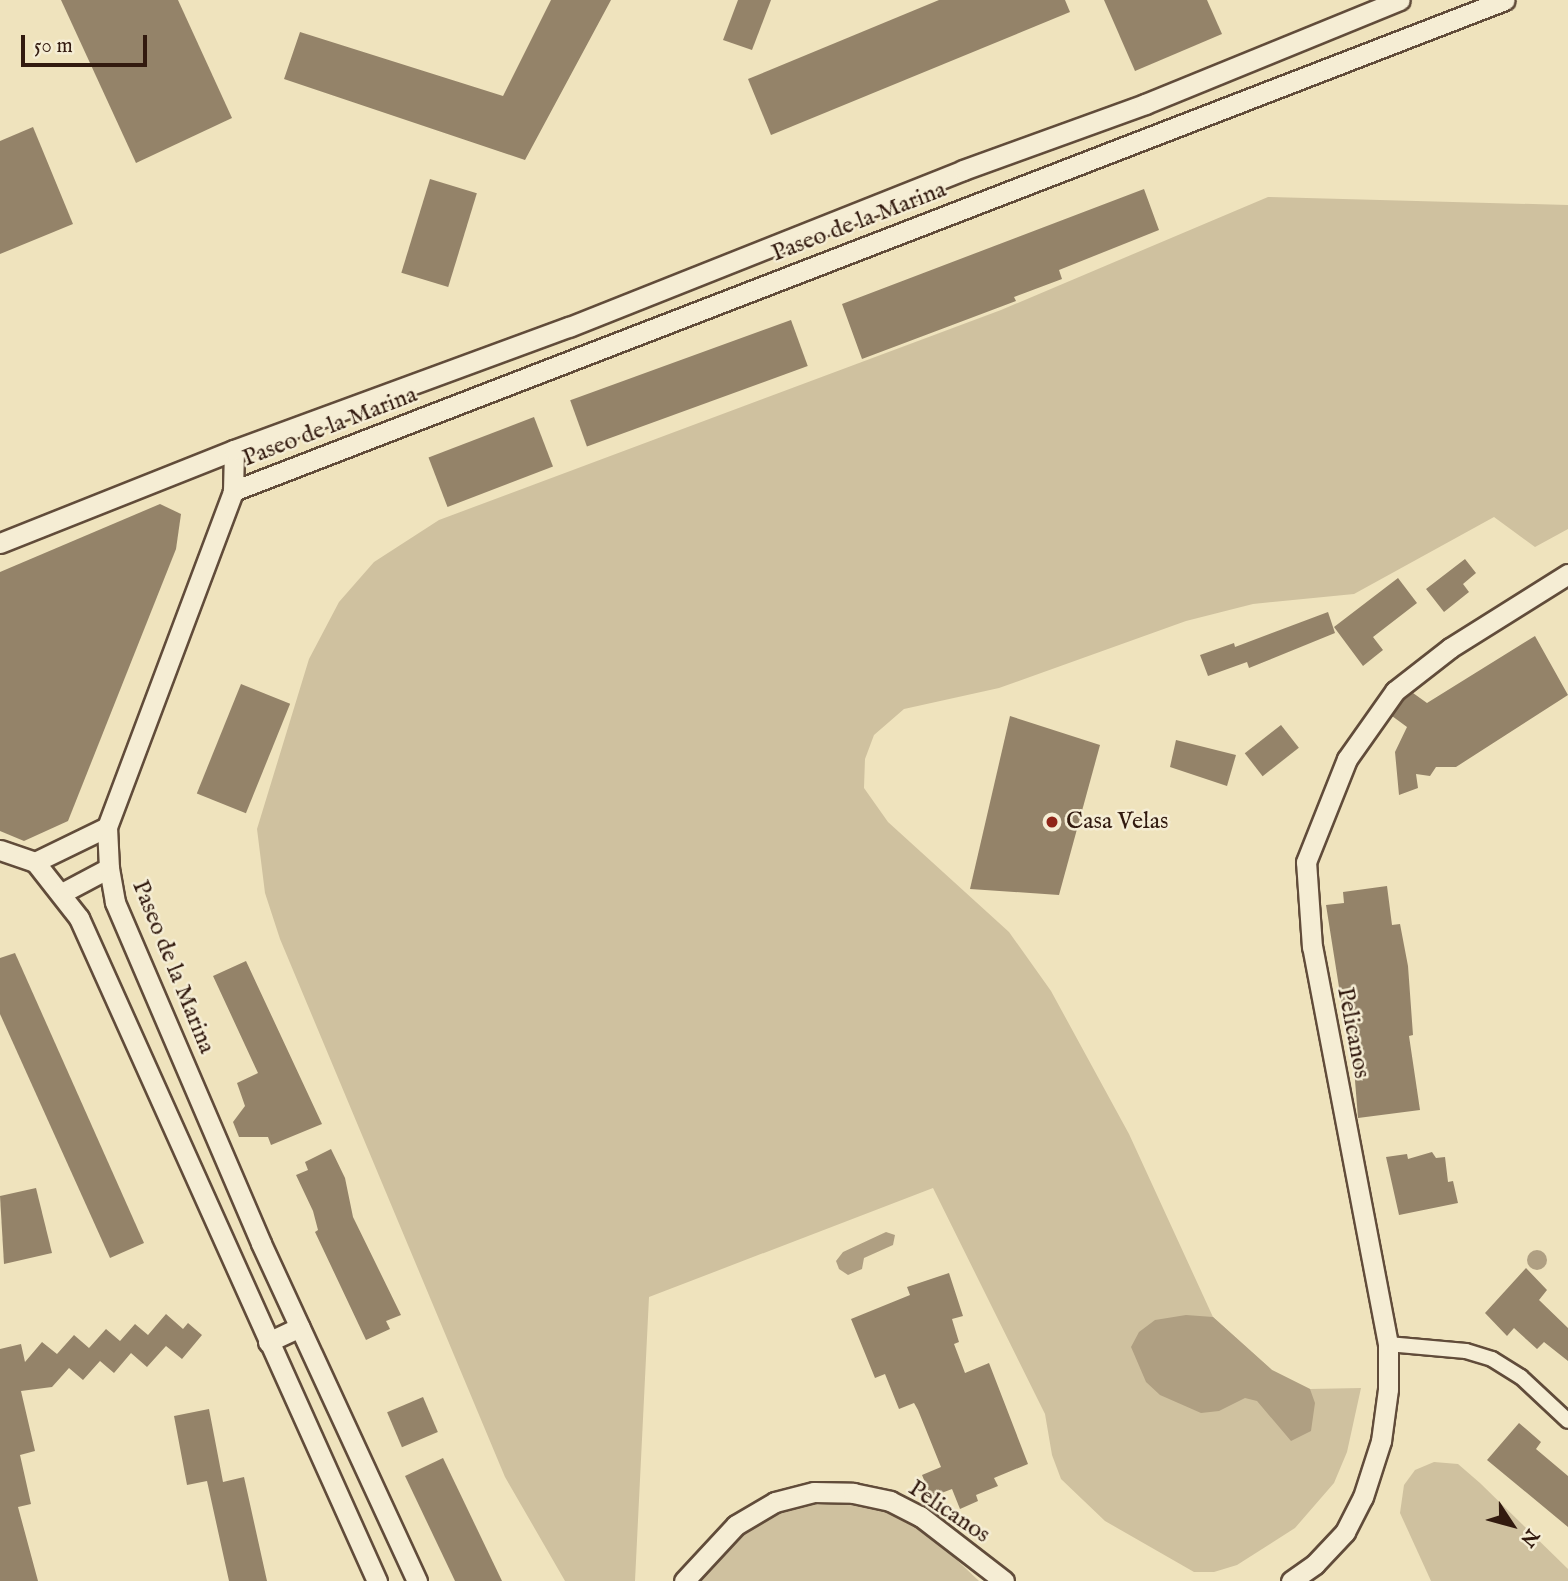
<!DOCTYPE html>
<html>
<head>
<meta charset="utf-8">
<style>
	body { margin:0 }
	#map { position:relative; width:1568px; height:1581px; overflow:hidden; background:#efe3bd; font-family:"IM FELL English",serif }
	div>[style] { position:absolute }
	.green>* { inset:0; background:#cfc19f }
	.water>* { inset:0; background:#af9f82 }
	.round { border-radius:50% }
	.building>* { inset:0; background:#948369; transform-origin:0 0 }
	.roads { filter:drop-shadow(2px 0 #614c3a) drop-shadow(-2px 0 #614c3a) drop-shadow(0 2px #614c3a) drop-shadow(0 -2px #614c3a) }
	.street>* { height:14px; margin:-7px; padding:0 7px; transform-origin:7px; border-radius:7px; background:#f5edd4 }
	.secondary>* { height:19px; margin:-9.5px; padding:0 9.5px; transform-origin:9.5px; border-radius:9.5px; background:#f5edd4 }
	.dots>* { width:19px; height:19px; translate:-50% -50%; box-sizing:border-box; border:4px solid #f5edd4; border-radius:50% }
	span { translate:-50% -50%; white-space:nowrap; text-align:center; line-height:1.15; -webkit-text-stroke:5px #f5edd4; paint-order:stroke }
	.street-label { font-size:24px; color:#321a0f }
	.poi-label { font-size:24px; color:#321a0f }
	.left { translate:0 -50%; text-align:left }
	.north { position:absolute; left:1477px; top:1490px; width:70px; height:70px; -webkit-text-stroke:5px #f5edd4; paint-order:stroke; rotate:126deg; font-size:19px; font-weight:700; line-height:28px; text-align:center; color:#321a0f }
	.north::after { content:''; display:block; margin:auto; width:24px; height:32px; background:#321a0f; clip-path:polygon(50% 0,100% 100%,50% 72%,0 100%) }
	.scale { position:absolute; left:21px; top:35px; width:126px; height:32px; box-sizing:border-box; border:4px solid #321a0f; border-top:0; padding-left:9px; font-size:21px; line-height:24px; white-space:nowrap; color:#321a0f; -webkit-text-stroke:5px #f5edd4; paint-order:stroke }
</style>
</head>
<body>
<div id="map">
	<div class="green">
		<div style="clip-path:polygon(1268px 197px,1568px 205px,1568px 529px,1535px 547px,1494px 517px,1354px 594px,1253px 604px,1186px 621px,999px 688px,904px 709px,874px 735px,865px 759px,864px 788px,888px 822px,1009px 932px,1051px 991px,1129px 1134px,1213px 1317px,1272px 1370px,1310px 1389px,1361px 1388px,1347px 1452px,1334px 1483px,1295px 1528px,1237px 1565px,1214px 1572px,1194px 1572px,1105px 1521px,1061px 1479px,1052px 1455px,1045px 1414px,933px 1188px,649px 1297px,635px 1581px,565px 1581px,505px 1477px,280px 939px,265px 893px,257px 829px,309px 659px,339px 602px,374px 562px,439px 520px,1001px 310px)"></div>
		<div style="clip-path:polygon(1434px 1462px,1458px 1464px,1480px 1483px,1568px 1569px,1568px 1581px,1431px 1581px,1400px 1513px,1404px 1485px,1415px 1470px)"></div>
		<div style="clip-path:polygon(836px 1495px,884px 1502px,924px 1529px,979px 1581px,688px 1581px,730px 1537px,780px 1508px)"></div>
	</div>
	<div class="water">
		<div style="clip-path:polygon(886px 1232px,895px 1235px,893px 1245px,864px 1258px,862px 1269px,848px 1275px,839px 1269px,836px 1261px,843px 1252px)"></div>
		<div class="round" style="left:1527px;top:1250px;width:20px;height:20px"></div>
		<div style="clip-path:polygon(1186px 1315px,1213px 1317px,1272px 1370px,1310px 1389px,1315px 1403px,1311px 1431px,1291px 1441px,1257px 1401px,1245px 1398px,1219px 1411px,1201px 1413px,1160px 1395px,1146px 1382px,1131px 1347px,1139px 1332px,1155px 1320px)"></div>
	</div>
	<div class="building">
		<div style="clip-path:polygon(61px 0,178px 0,232px 118px,136px 163px)"></div>
		<div style="clip-path:polygon(551px 0,611px 0,525px 160px,284px 79px,300px 32px,503px 96px)"></div>
		<div style="clip-path:polygon(738px 0,771px 0,752px 50px,723px 40px)"></div>
		<div style="clip-path:polygon(939px 0,1065px 0,1070px 12px,771px 135px,748px 79px)"></div>
		<div style="clip-path:polygon(1104px 0,1207px 0,1222px 34px,1135px 71px)"></div>
		<div style="clip-path:polygon(33px 127px,73px 224px,0 254px,0 141px)"></div>
		<div style="left:430px;top:179px;width:49px;height:98px;rotate:17deg"></div>
		<div style="clip-path:polygon(1144px 189px,1159px 230px,1059px 270px,1062px 279px,1014px 297px,1016px 301px,862px 359px,842px 304px)"></div>
		<div style="left:791px;top:320px;width:49px;height:235px;rotate:70deg"></div>
		<div style="left:534px;top:417px;width:53px;height:113px;rotate:69deg"></div>
		<div style="clip-path:polygon(160px 504px,181px 514px,176px 549px,68px 821px,24px 841px,0 831px,0 572px)"></div>
		<div style="clip-path:polygon(1465px 559px,1476px 573px,1463px 584px,1469px 592px,1444px 612px,1426px 589px)"></div>
		<div style="clip-path:polygon(1398px 578px,1417px 603px,1373px 637px,1383px 650px,1363px 666px,1334px 627px)"></div>
		<div style="clip-path:polygon(1328px 612px,1335px 633px,1249px 668px,1247px 662px,1208px 676px,1200px 655px,1234px 643px,1235px 647px)"></div>
		<div style="clip-path:polygon(1535px 636px,1568px 695px,1456px 767px,1436px 767px,1430px 776px,1416px 774px,1418px 788px,1399px 795px,1395px 752px,1407px 727px,1392px 716px,1404px 700px,1413px 693px,1427px 703px)"></div>
		<div style="left:241px;top:684px;width:53px;height:118px;rotate:22deg"></div>
		<div style="clip-path:polygon(1010px 716px,1100px 745px,1059px 895px,970px 889px)"></div>
		<div style="left:1281px;top:725px;width:29px;height:46px;rotate:52deg"></div>
		<div style="clip-path:polygon(1176px 740px,1236px 755px,1227px 786px,1170px 767px)"></div>
		<div style="clip-path:polygon(1387px 886px,1392px 925px,1400px 924px,1408px 966px,1413px 1035px,1409px 1036px,1420px 1110px,1358px 1118px,1352px 1043px,1348px 1044px,1326px 905px,1344px 903px,1343px 892px)"></div>
		<div style="clip-path:polygon(15px 953px,144px 1243px,110px 1258px,0 1014px,0 958px)"></div>
		<div style="clip-path:polygon(246px 961px,322px 1124px,271px 1145px,268px 1137px,239px 1137px,233px 1122px,245px 1106px,237px 1083px,258px 1073px,213px 976px)"></div>
		<div style="clip-path:polygon(331px 1149px,345px 1178px,353px 1217px,401px 1315px,386px 1321px,390px 1329px,366px 1340px,315px 1232px,318px 1230px,313px 1211px,296px 1175px,308px 1170px,305px 1162px)"></div>
		<div style="clip-path:polygon(1432px 1152px,1436px 1158px,1445px 1157px,1448px 1182px,1453px 1181px,1458px 1203px,1399px 1215px,1386px 1157px,1407px 1154px,1408px 1159px)"></div>
		<div style="clip-path:polygon(36px 1188px,52px 1253px,4px 1264px,0 1196px)"></div>
		<div style="clip-path:polygon(1526px 1268px,1547px 1290px,1539px 1300px,1568px 1328px,1568px 1361px,1544px 1342px,1537px 1349px,1514px 1328px,1507px 1336px,1485px 1313px)"></div>
		<div style="clip-path:polygon(949px 1273px,963px 1316px,952px 1319px,959px 1342px,954px 1344px,965px 1373px,989px 1363px,1028px 1464px,994px 1478px,998px 1486px,976px 1495px,978px 1501px,960px 1509px,952px 1489px,931px 1497px,922px 1475px,941px 1467px,918px 1410px,914px 1403px,899px 1409px,885px 1374px,875px 1378px,851px 1319px,910px 1295px,907px 1287px)"></div>
		<div style="clip-path:polygon(166px 1314px,183px 1329px,188px 1323px,202px 1335px,182px 1359px,166px 1346px,147px 1367px,131px 1353px,114px 1373px,100px 1361px,83px 1380px,69px 1368px,52px 1387px,21px 1391px,35px 1451px,20px 1455px,31px 1504px,18px 1507px,38px 1581px,0 1581px,0 1349px,21px 1344px,25px 1362px,42px 1342px,57px 1354px,74px 1335px,89px 1348px,106px 1329px,120px 1341px,135px 1324px,148px 1335px)"></div>
		<div style="left:423px;top:1397px;width:38px;height:39px;rotate:67deg"></div>
		<div style="clip-path:polygon(209px 1409px,223px 1482px,244px 1477px,267px 1581px,229px 1581px,207px 1481px,187px 1485px,174px 1416px)"></div>
		<div style="clip-path:polygon(1519px 1423px,1541px 1442px,1536px 1449px,1568px 1476px,1568px 1527px,1487px 1460px)"></div>
		<div style="clip-path:polygon(443px 1458px,502px 1581px,455px 1581px,405px 1476px)"></div>
	</div>
	<div class="roads">
		<div class="street">
			<div style="left:1388px;top:1344px;width:78px;rotate:5.1deg"></div>
			<div style="left:1466px;top:1351px;width:27px;rotate:17deg"></div>
			<div style="left:1492px;top:1359px;width:34px;rotate:32deg"></div>
			<div style="left:1521px;top:1377px;width:64px;rotate:43.1deg"></div>
		</div>
		<div class="secondary">
			<div style="left:233px;top:491px;width:41px;rotate:-88.6deg"></div>
			<div style="left:0;top:543px;width:252px;rotate:-21.7deg"></div>
			<div style="left:234px;top:450px;width:357px;rotate:-20.2deg"></div>
			<div style="left:569px;top:327px;width:424px;rotate:-21.7deg"></div>
			<div style="left:963px;top:170px;width:194px;rotate:-19.9deg"></div>
			<div style="left:1145px;top:104px;width:275px;rotate:-22.2deg"></div>
			<div style="left:0;top:850px;width:37px;rotate:19deg"></div>
			<div style="left:35px;top:862px;width:71px;rotate:51.8deg"></div>
			<div style="left:79px;top:918px;width:727px;rotate:65.8deg"></div>
			<div style="left:35px;top:862px;width:80px;rotate:-25.9deg"></div>
			<div style="left:62px;top:893px;width:53px;rotate:-28deg"></div>
			<div style="left:268px;top:1342px;width:35px;rotate:-25deg"></div>
			<div style="left:417px;top:1581px;width:372px;rotate:-114.8deg"></div>
			<div style="left:261px;top:1243px;width:371px;rotate:-113.2deg"></div>
			<div style="left:115px;top:902px;width:35px;rotate:-100deg"></div>
			<div style="left:109px;top:868px;width:41px;rotate:-92.8deg"></div>
			<div style="left:107px;top:827px;width:359px;rotate:-69.4deg"></div>
			<div style="left:233px;top:491px;width:1363px;rotate:-21.11deg"></div>
			<div style="left:684px;top:1581px;width:76px;rotate:-47.1deg"></div>
			<div style="left:736px;top:1525px;width:45px;rotate:-30.5deg"></div>
			<div style="left:775px;top:1502px;width:40px;rotate:-14.4deg"></div>
			<div style="left:814px;top:1492px;width:39px;rotate:1deg"></div>
			<div style="left:853px;top:1493px;width:38px;rotate:12deg"></div>
			<div style="left:890px;top:1501px;width:34px;rotate:27deg"></div>
			<div style="left:920px;top:1516px;width:106px;rotate:37.7deg"></div>
			<div style="left:1291px;top:1581px;width:29px;rotate:-35deg"></div>
			<div style="left:1315px;top:1564px;width:44px;rotate:-46.8deg"></div>
			<div style="left:1345px;top:1532px;width:39px;rotate:-63deg"></div>
			<div style="left:1363px;top:1497px;width:59px;rotate:-72.2deg"></div>
			<div style="left:1381px;top:1441px;width:52px;rotate:-82.3deg"></div>
			<div style="left:1388px;top:1389px;width:45px;rotate:-90deg"></div>
			<div style="left:1388px;top:1344px;width:404px;rotate:-100.8deg"></div>
			<div style="left:1312px;top:947px;width:85px;rotate:-94deg"></div>
			<div style="left:1306px;top:862px;width:111px;rotate:-68.3deg"></div>
			<div style="left:1347px;top:759px;width:83px;rotate:-54.8deg"></div>
			<div style="left:1395px;top:691px;width:70px;rotate:-38deg"></div>
			<div style="left:1450px;top:648px;width:139px;rotate:-32.1deg"></div>
		</div>
	</div>
	<div class="dots">
		<div style="left:1052px;top:822px;background:#8f2418"></div>
	</div>
	<div class="street-label">
		<span style="left:859px;top:222px;rotate:-21deg">Paseo de la Marina</span>
		<span style="left:330px;top:427px;rotate:-21deg">Paseo de la Marina</span>
		<span style="left:173px;top:967px;rotate:68deg">Paseo de la Marina</span>
		<span style="left:1353px;top:1033px;rotate:79deg">Pelicanos</span>
		<span style="left:949px;top:1512px;rotate:34deg">Pelicanos</span>
	</div>
	<div class="poi-label">
		<span class="left" style="left:1066px;top:822px">Casa Velas</span>
	</div>
	<div class="north">N</div>
	<div class="scale">50 m</div>
</div>
</body>
</html>
